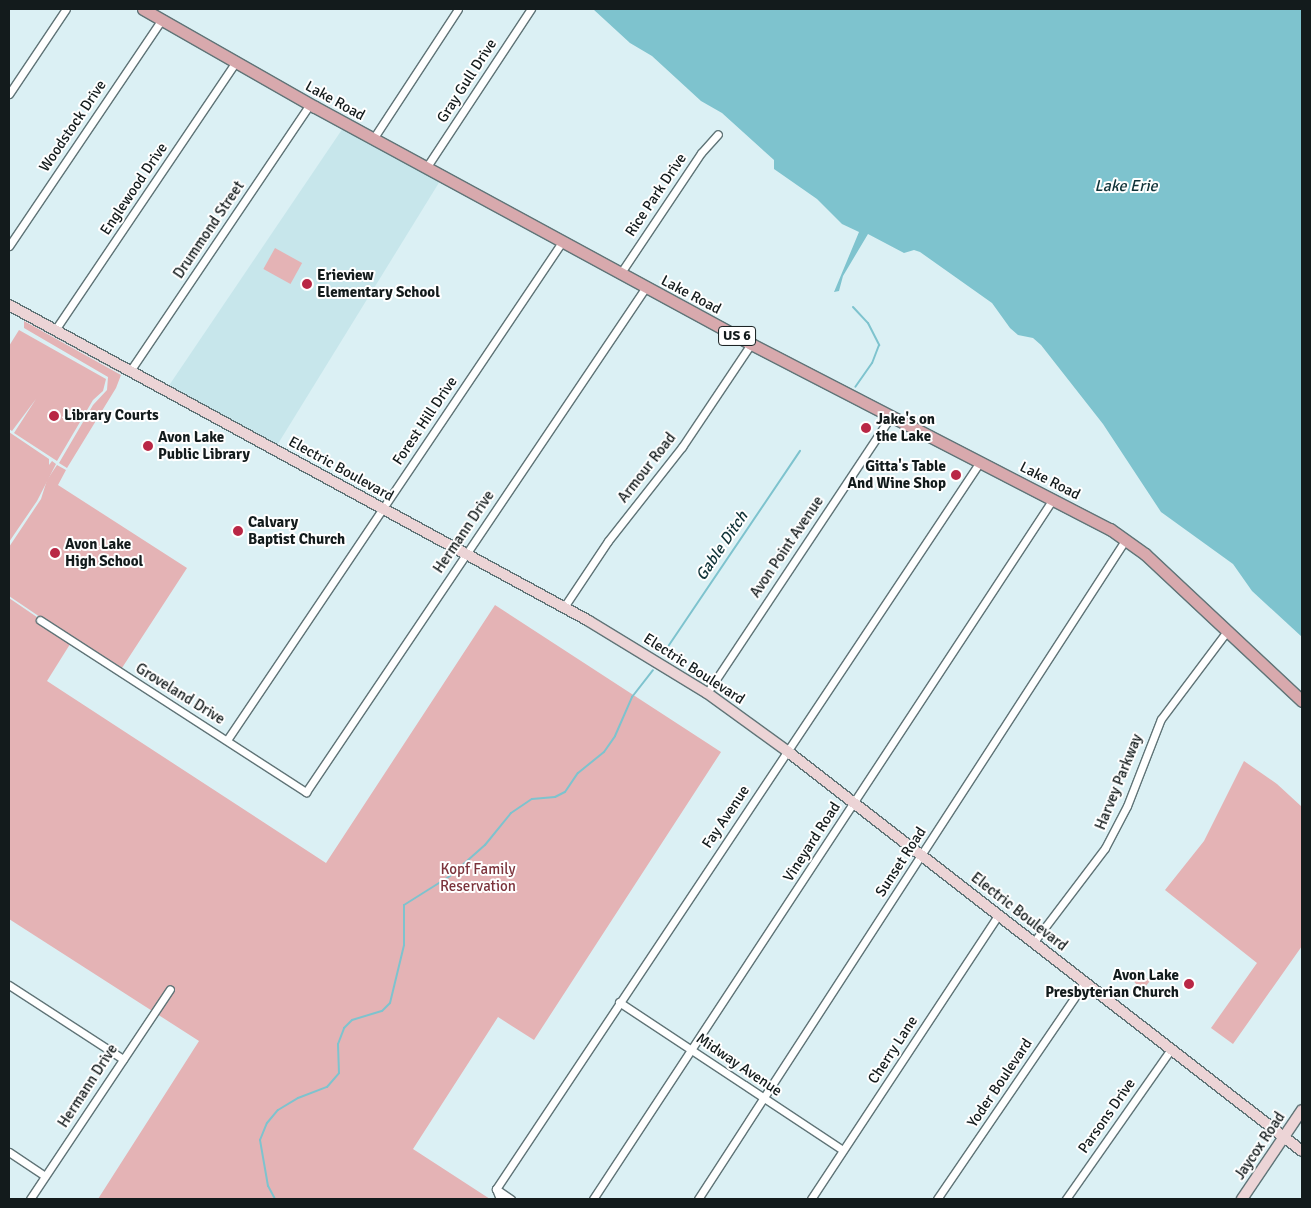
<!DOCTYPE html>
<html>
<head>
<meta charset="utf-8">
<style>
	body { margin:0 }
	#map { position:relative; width:1311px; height:1208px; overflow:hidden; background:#dbf0f4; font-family:Signika,sans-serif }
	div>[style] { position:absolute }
	.built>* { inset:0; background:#c7e6eb }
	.green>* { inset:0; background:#e4b3b5; transform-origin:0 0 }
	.water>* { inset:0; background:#7ec3ce }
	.stream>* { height:2px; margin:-1px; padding:0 1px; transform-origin:1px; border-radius:1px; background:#7ec3ce }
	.roads { filter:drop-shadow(1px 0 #607477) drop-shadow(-1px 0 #607477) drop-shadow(0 1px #607477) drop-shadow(0 -1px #607477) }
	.street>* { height:7px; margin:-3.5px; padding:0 3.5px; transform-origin:3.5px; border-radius:3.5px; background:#fff }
	.secondary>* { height:10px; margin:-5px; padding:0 5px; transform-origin:5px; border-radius:5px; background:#ecd4d6 }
	.primary>* { height:11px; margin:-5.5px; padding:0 5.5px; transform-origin:5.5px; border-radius:5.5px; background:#d8a9ad }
	.dots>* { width:14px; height:14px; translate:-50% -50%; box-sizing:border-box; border:2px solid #fff; border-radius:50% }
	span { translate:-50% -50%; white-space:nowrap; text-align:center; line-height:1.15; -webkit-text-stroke:4px #fff; paint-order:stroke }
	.shield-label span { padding:1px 4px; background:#fff; border:1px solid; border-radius:4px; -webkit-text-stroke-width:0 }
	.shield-label { font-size:14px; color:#131b1c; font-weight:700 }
	.street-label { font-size:15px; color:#131b1c }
	.poi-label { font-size:15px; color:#131b1c; font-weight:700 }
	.left { translate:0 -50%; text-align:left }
	.right { translate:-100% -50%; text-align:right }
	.park-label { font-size:15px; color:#7c343c }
	.water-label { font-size:16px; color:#103338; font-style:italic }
	.frame { position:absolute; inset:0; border:10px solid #131b1c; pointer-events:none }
</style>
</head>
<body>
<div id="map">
	<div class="built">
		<div style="clip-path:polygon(343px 128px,440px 181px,276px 447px,168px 387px)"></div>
	</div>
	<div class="green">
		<div style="left:275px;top:248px;width:31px;height:24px;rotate:29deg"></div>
		<div style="clip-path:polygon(24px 321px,121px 375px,116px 388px,67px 468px,59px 463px,93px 405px,107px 390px,108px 377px,24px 328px)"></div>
		<div style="clip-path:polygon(25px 321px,118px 368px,120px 373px)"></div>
		<div style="clip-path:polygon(19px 330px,106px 379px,103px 391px,93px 400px,57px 461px,14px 433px,36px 399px,12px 431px,9px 429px,9px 346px)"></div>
		<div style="clip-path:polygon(9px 432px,49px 459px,49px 465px,52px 461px,56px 464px,37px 501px,9px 542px)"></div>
		<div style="clip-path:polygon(57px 465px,66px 470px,58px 485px,187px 568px,120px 671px,9px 596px,9px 547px,41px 499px,47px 480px)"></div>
		<div style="clip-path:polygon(9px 598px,72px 641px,47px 681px,326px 863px,495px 605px,721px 752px,534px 1040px,498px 1017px,413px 1149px,490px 1199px,98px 1199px,199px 1041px,9px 919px)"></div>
		<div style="clip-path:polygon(1244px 761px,1277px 784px,1302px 807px,1302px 946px,1233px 1044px,1211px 1028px,1257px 963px,1165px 890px,1204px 841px)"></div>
		<div style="clip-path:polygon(1136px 970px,1150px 981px,1145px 987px,1137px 985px,1130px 977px)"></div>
	</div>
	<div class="water">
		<div style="clip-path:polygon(593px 9px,1302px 9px,1302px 637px,1252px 591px,1233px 564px,1161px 512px,1103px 424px,1041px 345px,1033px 338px,1018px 335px,1010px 328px,992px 303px,920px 252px,914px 250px,904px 253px,868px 234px,843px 276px,839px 291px,834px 292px,859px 232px,842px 224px,817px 199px,774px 169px,774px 160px,722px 113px,701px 101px,652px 56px,630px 43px)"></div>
	</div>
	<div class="stream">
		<div style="left:853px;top:307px;width:22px;rotate:47deg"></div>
		<div style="left:868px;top:323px;width:25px;rotate:63deg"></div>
		<div style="left:879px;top:345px;width:19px;rotate:111deg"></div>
		<div style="left:872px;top:363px;width:29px;rotate:125deg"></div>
		<div style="left:663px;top:654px;width:245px;rotate:-56deg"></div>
		<div style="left:275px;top:1199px;width:15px;rotate:-118deg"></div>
		<div style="left:268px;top:1186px;width:47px;rotate:-99.9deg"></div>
		<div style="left:260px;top:1140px;width:18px;rotate:-68deg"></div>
		<div style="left:267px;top:1123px;width:17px;rotate:-50deg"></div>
		<div style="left:278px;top:1110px;width:23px;rotate:-31deg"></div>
		<div style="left:298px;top:1098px;width:31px;rotate:-21deg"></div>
		<div style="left:327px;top:1087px;width:18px;rotate:-49deg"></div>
		<div style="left:339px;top:1073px;width:29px;rotate:-92deg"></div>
		<div style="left:338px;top:1044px;width:17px;rotate:-69deg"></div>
		<div style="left:344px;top:1028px;width:11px;rotate:-45deg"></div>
		<div style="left:352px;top:1020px;width:31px;rotate:-17deg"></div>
		<div style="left:382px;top:1011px;width:11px;rotate:-45deg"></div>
		<div style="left:390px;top:1003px;width:60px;rotate:-76.4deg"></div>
		<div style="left:404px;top:945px;width:40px;rotate:-90deg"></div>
		<div style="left:404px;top:905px;width:54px;rotate:-32.2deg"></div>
		<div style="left:450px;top:876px;width:47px;rotate:-41.5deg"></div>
		<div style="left:485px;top:845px;width:41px;rotate:-50.9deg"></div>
		<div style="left:511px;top:813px;width:25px;rotate:-34deg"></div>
		<div style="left:532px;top:799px;width:23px;rotate:-5deg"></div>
		<div style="left:555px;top:797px;width:11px;rotate:-27deg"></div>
		<div style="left:565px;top:792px;width:23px;rotate:-56deg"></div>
		<div style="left:578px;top:773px;width:33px;rotate:-39deg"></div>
		<div style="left:604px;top:752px;width:19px;rotate:-55deg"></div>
		<div style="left:615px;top:736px;width:43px;rotate:-66.4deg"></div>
		<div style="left:632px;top:697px;width:34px;rotate:-52deg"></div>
	</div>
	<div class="roads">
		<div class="street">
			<div style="left:9px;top:94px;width:102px;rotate:-56.2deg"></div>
			<div style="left:373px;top:139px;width:155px;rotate:-56.8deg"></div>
			<div style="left:426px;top:168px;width:191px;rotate:-56.6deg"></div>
			<div style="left:9px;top:246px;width:272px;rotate:-56deg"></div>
			<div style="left:620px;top:274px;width:146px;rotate:-56.2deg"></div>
			<div style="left:701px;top:153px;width:25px;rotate:-48deg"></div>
			<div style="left:55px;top:330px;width:322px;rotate:-56deg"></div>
			<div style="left:130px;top:371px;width:322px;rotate:-56deg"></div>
			<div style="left:564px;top:607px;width:79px;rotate:-56.3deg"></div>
			<div style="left:608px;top:541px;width:120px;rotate:-51.8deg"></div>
			<div style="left:682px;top:447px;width:124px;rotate:-56.2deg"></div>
			<div style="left:40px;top:620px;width:317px;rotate:32.9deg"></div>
			<div style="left:306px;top:792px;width:609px;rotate:-56.05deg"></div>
			<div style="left:707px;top:693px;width:333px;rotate:-56.4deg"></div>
			<div style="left:227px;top:740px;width:600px;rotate:-56.07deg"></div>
			<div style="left:1033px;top:943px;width:119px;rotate:-52.8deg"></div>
			<div style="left:1105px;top:848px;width:47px;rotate:-62.4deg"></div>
			<div style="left:1127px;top:806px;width:93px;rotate:-68.7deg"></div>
			<div style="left:1161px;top:719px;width:110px;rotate:-53.1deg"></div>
			<div style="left:9px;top:985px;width:136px;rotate:33deg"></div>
			<div style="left:619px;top:1002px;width:268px;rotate:33.5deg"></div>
			<div style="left:9px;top:1152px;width:43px;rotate:33.7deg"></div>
			<div style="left:496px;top:1189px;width:873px;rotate:-56.35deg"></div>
			<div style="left:496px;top:1189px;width:18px;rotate:34deg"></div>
			<div style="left:496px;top:1189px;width:11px;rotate:68deg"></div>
			<div style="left:30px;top:1199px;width:252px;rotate:-56.3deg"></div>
			<div style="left:593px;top:1199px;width:838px;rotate:-56.69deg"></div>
			<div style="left:698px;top:1199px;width:787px;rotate:-57.04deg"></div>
			<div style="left:811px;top:1199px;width:340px;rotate:-56.6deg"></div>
			<div style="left:937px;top:1199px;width:263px;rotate:-55.7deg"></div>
			<div style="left:1066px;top:1199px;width:183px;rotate:-55deg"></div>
		</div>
		<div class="secondary">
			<div style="left:9px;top:305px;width:660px;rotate:28.58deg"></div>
			<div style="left:589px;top:621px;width:138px;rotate:31.4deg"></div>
			<div style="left:707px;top:693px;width:99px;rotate:35.9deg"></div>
			<div style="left:787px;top:751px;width:652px;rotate:37.84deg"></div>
			<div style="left:1242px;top:1199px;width:107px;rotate:-56deg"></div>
		</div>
		<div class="primary">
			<div style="left:143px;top:9px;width:198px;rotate:29.7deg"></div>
			<div style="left:315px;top:107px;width:496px;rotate:28.5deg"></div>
			<div style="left:751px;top:344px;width:404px;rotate:27.3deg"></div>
			<div style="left:1110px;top:529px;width:43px;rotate:35.5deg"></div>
			<div style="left:1145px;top:554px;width:215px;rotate:43.1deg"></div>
		</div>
	</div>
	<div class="dots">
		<div style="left:307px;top:284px;background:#b92745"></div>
		<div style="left:54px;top:416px;background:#b92745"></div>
		<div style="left:866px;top:428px;background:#b92745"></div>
		<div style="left:148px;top:446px;background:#b92745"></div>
		<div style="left:956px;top:475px;background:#b92745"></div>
		<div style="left:238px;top:531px;background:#b92745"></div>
		<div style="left:55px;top:553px;background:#b92745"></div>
		<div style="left:1189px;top:984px;background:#b92745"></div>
	</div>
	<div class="shield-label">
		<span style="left:737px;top:336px">US 6</span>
	</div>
	<div class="street-label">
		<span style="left:467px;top:81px;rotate:-57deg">Gray Gull Drive</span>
		<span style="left:335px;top:101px;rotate:29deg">Lake Road</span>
		<span style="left:73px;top:126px;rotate:-56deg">Woodstock Drive</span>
		<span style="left:134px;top:189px;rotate:-56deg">Englewood Drive</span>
		<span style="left:656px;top:195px;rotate:-56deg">Rice Park Drive</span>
		<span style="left:209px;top:230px;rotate:-56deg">Drummond Street</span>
		<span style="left:691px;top:295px;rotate:28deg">Lake Road</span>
		<span style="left:425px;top:421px;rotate:-56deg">Forest Hill Drive</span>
		<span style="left:647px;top:468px;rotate:-52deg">Armour Road</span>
		<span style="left:341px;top:469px;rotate:29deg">Electric Boulevard</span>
		<span style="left:1050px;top:481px;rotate:27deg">Lake Road</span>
		<span style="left:464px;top:532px;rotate:-56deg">Hermann Drive</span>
		<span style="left:787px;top:547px;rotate:-56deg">Avon Point Avenue</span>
		<span style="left:694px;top:669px;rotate:33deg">Electric Boulevard</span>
		<span style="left:180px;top:694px;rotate:32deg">Groveland Drive</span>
		<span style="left:1119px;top:782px;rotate:-68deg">Harvey Parkway</span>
		<span style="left:726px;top:817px;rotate:-56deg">Fay Avenue</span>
		<span style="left:812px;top:842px;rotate:-57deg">Vineyard Road</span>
		<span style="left:901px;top:862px;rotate:-57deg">Sunset Road</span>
		<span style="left:1019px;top:912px;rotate:38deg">Electric Boulevard</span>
		<span style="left:893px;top:1050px;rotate:-57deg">Cherry Lane</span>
		<span style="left:739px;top:1065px;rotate:34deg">Midway Avenue</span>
		<span style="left:1000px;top:1083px;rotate:-56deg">Yoder Boulevard</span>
		<span style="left:88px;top:1086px;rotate:-57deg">Hermann Drive</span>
		<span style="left:1107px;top:1116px;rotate:-55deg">Parsons Drive</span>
		<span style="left:1260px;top:1146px;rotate:-56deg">Jaycox Road</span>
	</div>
	<div class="poi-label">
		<span class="left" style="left:317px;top:284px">Erieview<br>Elementary School</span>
		<span class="left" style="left:64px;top:416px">Library Courts</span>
		<span class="left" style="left:876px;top:428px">Jake's on<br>the Lake</span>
		<span class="left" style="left:158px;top:446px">Avon Lake<br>Public Library</span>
		<span class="right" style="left:946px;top:475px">Gitta's Table<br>And Wine Shop</span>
		<span class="left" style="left:248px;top:531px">Calvary<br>Baptist Church</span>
		<span class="left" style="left:65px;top:553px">Avon Lake<br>High School</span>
		<span class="right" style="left:1179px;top:984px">Avon Lake<br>Presbyterian Church</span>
	</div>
	<div class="park-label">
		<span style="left:478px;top:878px">Kopf Family<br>Reservation</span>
	</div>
	<div class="water-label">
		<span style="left:1126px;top:186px">Lake Erie</span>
		<span style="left:722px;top:546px;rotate:-56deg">Gable Ditch</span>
	</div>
	<div class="frame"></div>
</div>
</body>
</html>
